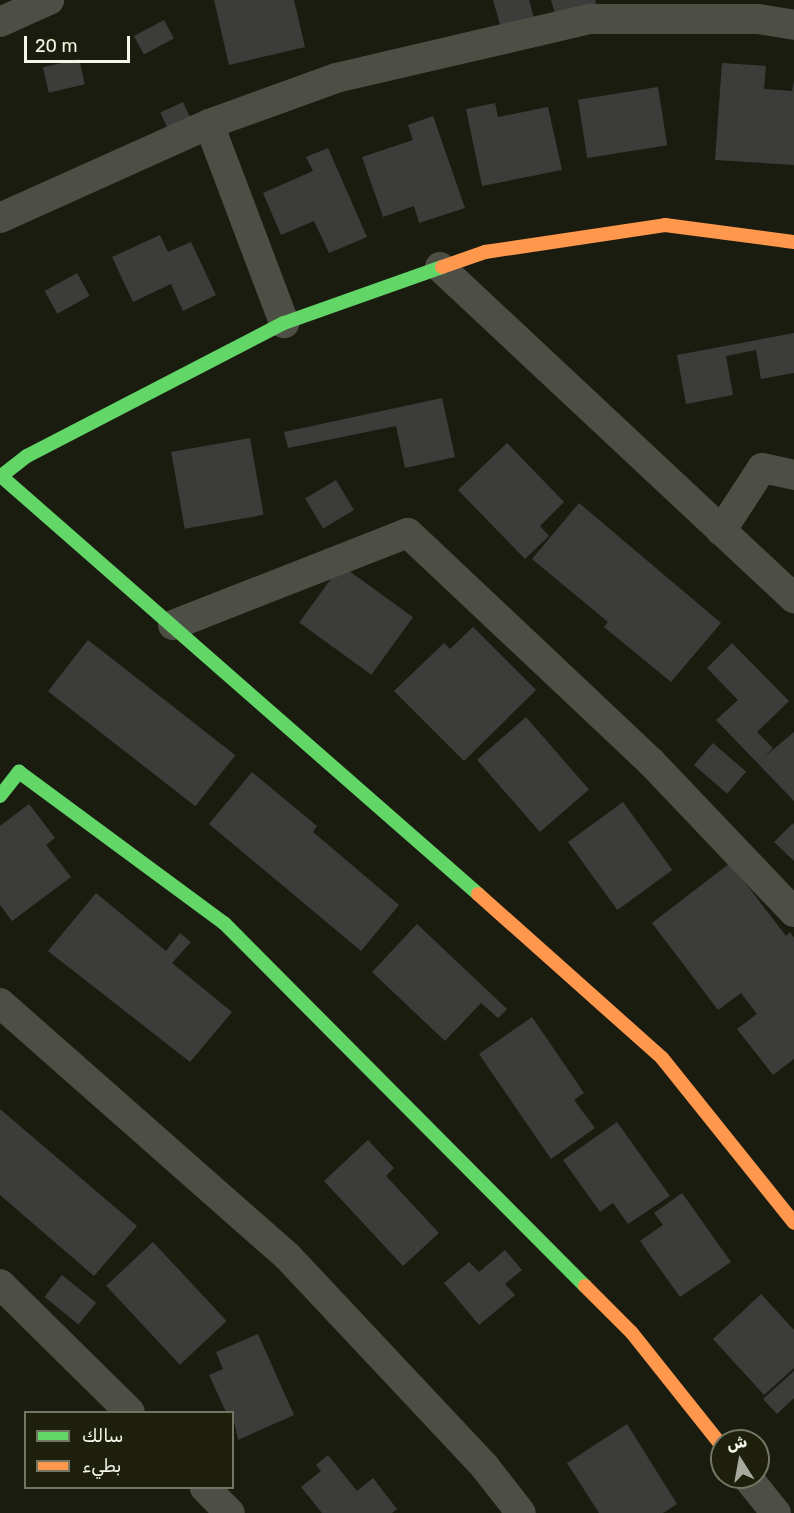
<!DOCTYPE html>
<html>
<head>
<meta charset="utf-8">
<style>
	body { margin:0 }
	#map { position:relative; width:794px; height:1513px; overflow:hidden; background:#1a1c10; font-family:Rubik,Cairo,sans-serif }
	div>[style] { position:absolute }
	.building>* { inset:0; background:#3c3d3a; transform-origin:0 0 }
	.street>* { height:30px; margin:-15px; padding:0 15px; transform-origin:15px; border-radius:15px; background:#4d4f47 }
	.fast>* { height:14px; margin:-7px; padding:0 7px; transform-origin:7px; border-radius:7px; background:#63d668 }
	.slow>* { height:14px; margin:-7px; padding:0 7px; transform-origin:7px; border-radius:7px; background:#ff974d }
	span { translate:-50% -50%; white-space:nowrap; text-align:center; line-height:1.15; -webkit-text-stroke:4.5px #1e200c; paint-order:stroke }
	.legend { position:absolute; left:24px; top:1411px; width:210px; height:78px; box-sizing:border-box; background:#1e200c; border:2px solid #747664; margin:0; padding:8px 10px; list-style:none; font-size:18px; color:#f4f6e9 }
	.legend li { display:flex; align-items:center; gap:12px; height:30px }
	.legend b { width:30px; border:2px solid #747664 }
	.north { position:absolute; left:710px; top:1429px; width:60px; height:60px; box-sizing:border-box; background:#1e200c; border:2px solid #747664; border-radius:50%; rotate:349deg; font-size:16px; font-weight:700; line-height:24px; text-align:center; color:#f4f6e9 }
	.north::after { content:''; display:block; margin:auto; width:21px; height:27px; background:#a8aa9d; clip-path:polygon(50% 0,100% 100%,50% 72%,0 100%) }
	.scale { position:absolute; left:24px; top:36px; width:106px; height:27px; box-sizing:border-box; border:3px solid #f4f6e9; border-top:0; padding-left:8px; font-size:18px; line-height:21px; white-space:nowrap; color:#f4f6e9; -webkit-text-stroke:4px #1e200c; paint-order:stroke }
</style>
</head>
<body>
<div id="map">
	<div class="building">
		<div style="clip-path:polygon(214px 0,294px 0,305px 47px,229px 65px)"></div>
		<div style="clip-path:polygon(493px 0,529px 0,534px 18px,501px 28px)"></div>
		<div style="clip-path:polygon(551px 0,595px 0,597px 7px,556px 18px)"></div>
		<div style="left:164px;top:20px;width:21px;height:34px;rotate:62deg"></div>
		<div style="left:79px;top:59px;width:26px;height:37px;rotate:77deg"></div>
		<div style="clip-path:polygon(722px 63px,766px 66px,764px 89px,792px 91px,794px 81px,794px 165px,715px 160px)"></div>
		<div style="left:658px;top:87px;width:59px;height:81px;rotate:81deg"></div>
		<div style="left:183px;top:102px;width:26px;height:25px;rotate:65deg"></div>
		<div style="clip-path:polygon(495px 103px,498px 117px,548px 107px,562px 170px,482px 186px,466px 109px)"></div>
		<div style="clip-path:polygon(433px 116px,465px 208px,419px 223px,414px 206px,383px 217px,362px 157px,413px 140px,408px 125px)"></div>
		<div style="clip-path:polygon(328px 148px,367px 237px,329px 253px,314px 221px,281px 235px,263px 193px,313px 171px,306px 157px)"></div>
		<div style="clip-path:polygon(160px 235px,168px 252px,191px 242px,216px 295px,183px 311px,171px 284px,133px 302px,112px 257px)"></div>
		<div style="left:77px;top:273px;width:26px;height:37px;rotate:61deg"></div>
		<div style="clip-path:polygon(794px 333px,794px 373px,761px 379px,756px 350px,726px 356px,733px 395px,686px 404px,677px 355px)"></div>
		<div style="clip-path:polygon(442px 398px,455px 457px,405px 468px,396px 426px,288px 448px,284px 432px)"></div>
		<div style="left:250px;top:438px;width:78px;height:80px;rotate:80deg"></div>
		<div style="clip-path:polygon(507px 443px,564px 502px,540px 526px,549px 536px,525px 559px,458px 490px)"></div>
		<div style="left:336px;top:480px;width:35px;height:36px;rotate:59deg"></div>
		<div style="clip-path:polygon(579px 503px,721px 623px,671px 682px,604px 627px,608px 622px,532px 559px)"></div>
		<div style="left:341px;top:565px;width:89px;height:71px;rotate:36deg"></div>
		<div style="clip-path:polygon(473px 627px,536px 690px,464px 761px,394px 691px,444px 643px,450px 649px)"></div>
		<div style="left:88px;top:640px;width:187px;height:65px;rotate:38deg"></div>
		<div style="clip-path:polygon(732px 643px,789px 701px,757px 732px,773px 748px,763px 758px,794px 732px,794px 801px,716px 720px,738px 700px,707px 668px)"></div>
		<div style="left:526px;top:717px;width:96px;height:65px;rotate:49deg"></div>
		<div style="left:713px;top:743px;width:44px;height:29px;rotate:41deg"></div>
		<div style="clip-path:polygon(252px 772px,317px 826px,313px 832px,399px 905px,361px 951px,209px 824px)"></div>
		<div style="left:623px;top:802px;width:84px;height:68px;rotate:54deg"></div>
		<div style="clip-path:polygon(29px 804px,55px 838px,46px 845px,71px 877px,12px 921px,0 905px,0 826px)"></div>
		<div style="clip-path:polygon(793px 823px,794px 825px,794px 861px,774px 842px)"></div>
		<div style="clip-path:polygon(730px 863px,786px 936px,790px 932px,794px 938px,794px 1059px,773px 1075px,737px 1029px,757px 1014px,741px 993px,718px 1010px,652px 923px)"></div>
		<div style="clip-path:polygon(96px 893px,166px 951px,180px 933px,191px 942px,172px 963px,232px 1012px,190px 1062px,48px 951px)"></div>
		<div style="clip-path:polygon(417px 924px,507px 1009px,498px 1018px,481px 1003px,445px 1041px,372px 972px)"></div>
		<div style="clip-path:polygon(532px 1017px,584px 1093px,574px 1100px,595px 1128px,551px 1159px,479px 1054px)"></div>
		<div style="clip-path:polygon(0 1109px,137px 1226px,94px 1276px,0 1195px)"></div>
		<div style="clip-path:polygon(617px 1122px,670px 1196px,628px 1224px,613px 1203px,600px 1212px,563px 1160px)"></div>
		<div style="clip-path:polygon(368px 1140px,394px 1168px,386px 1176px,439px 1233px,403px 1266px,324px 1181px)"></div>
		<div style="clip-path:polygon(682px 1193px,731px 1262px,680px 1297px,640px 1241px,663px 1225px,654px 1213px)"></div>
		<div style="left:153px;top:1242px;width:108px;height:64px;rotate:47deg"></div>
		<div style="clip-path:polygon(505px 1250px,522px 1270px,505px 1284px,515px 1295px,479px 1325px,444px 1283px,469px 1262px,479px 1272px)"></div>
		<div style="left:62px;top:1275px;width:44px;height:28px;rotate:39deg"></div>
		<div style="clip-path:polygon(761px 1294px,794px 1330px,794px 1368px,764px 1395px,713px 1339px)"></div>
		<div style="clip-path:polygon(258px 1334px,294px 1415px,238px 1440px,232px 1412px,226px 1412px,209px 1375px,223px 1369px,216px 1352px)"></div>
		<div style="clip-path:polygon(794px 1371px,794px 1398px,777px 1414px,763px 1399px)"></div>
		<div style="clip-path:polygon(627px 1424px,677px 1504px,663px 1513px,599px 1513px,567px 1463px)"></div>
		<div style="clip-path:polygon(328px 1455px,357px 1491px,373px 1478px,397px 1509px,392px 1513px,322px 1513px,301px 1487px,321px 1471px,316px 1465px)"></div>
	</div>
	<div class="street">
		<div style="left:0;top:22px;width:54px;rotate:-24.2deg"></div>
		<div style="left:209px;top:124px;width:213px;rotate:69.3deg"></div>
		<div style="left:0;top:218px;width:229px;rotate:-24.2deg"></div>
		<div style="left:209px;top:124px;width:135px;rotate:-19.9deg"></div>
		<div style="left:336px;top:78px;width:261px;rotate:-13.1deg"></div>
		<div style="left:590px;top:19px;width:168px"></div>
		<div style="left:758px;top:19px;width:36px;rotate:9deg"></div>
		<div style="left:440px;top:267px;width:485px;rotate:43.1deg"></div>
		<div style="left:721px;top:531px;width:75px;rotate:-56.9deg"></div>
		<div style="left:762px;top:468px;width:33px;rotate:12deg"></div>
		<div style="left:173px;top:625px;width:252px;rotate:-21.4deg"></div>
		<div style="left:408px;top:533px;width:334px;rotate:43.3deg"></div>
		<div style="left:651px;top:762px;width:207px;rotate:46.4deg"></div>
		<div style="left:0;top:1003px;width:385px;rotate:41.4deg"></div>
		<div style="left:289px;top:1258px;width:287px;rotate:46.8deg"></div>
		<div style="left:485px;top:1467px;width:58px;rotate:52deg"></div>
		<div style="left:0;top:1284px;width:182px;rotate:44.6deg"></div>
		<div style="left:747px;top:1477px;width:46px;rotate:51.1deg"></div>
		<div style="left:205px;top:1488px;width:35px;rotate:45deg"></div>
	</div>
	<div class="fast">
		<div style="left:1px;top:476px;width:634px;rotate:41.23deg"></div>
		<div style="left:0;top:477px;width:34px;rotate:-38deg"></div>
		<div style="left:27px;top:456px;width:289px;rotate:-27.4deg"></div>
		<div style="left:284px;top:323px;width:168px;rotate:-19.5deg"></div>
		<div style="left:0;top:796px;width:31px;rotate:-52deg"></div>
		<div style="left:19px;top:772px;width:255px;rotate:36.4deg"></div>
		<div style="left:224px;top:923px;width:512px;rotate:45.16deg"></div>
	</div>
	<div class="slow">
		<div style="left:442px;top:267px;width:46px;rotate:-19.2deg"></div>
		<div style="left:485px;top:252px;width:182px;rotate:-8.5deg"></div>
		<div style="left:665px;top:225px;width:130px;rotate:7.5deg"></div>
		<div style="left:478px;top:894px;width:246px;rotate:41.7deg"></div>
		<div style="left:662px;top:1058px;width:211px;rotate:51.3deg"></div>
		<div style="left:585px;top:1286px;width:66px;rotate:45deg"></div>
		<div style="left:632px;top:1333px;width:144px;rotate:51.5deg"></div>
	</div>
	<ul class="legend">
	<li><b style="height:8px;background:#63d668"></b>سالك</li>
	<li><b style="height:8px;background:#ff974d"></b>بطيء</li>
	</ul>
	<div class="north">ش</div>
	<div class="scale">20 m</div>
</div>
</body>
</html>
